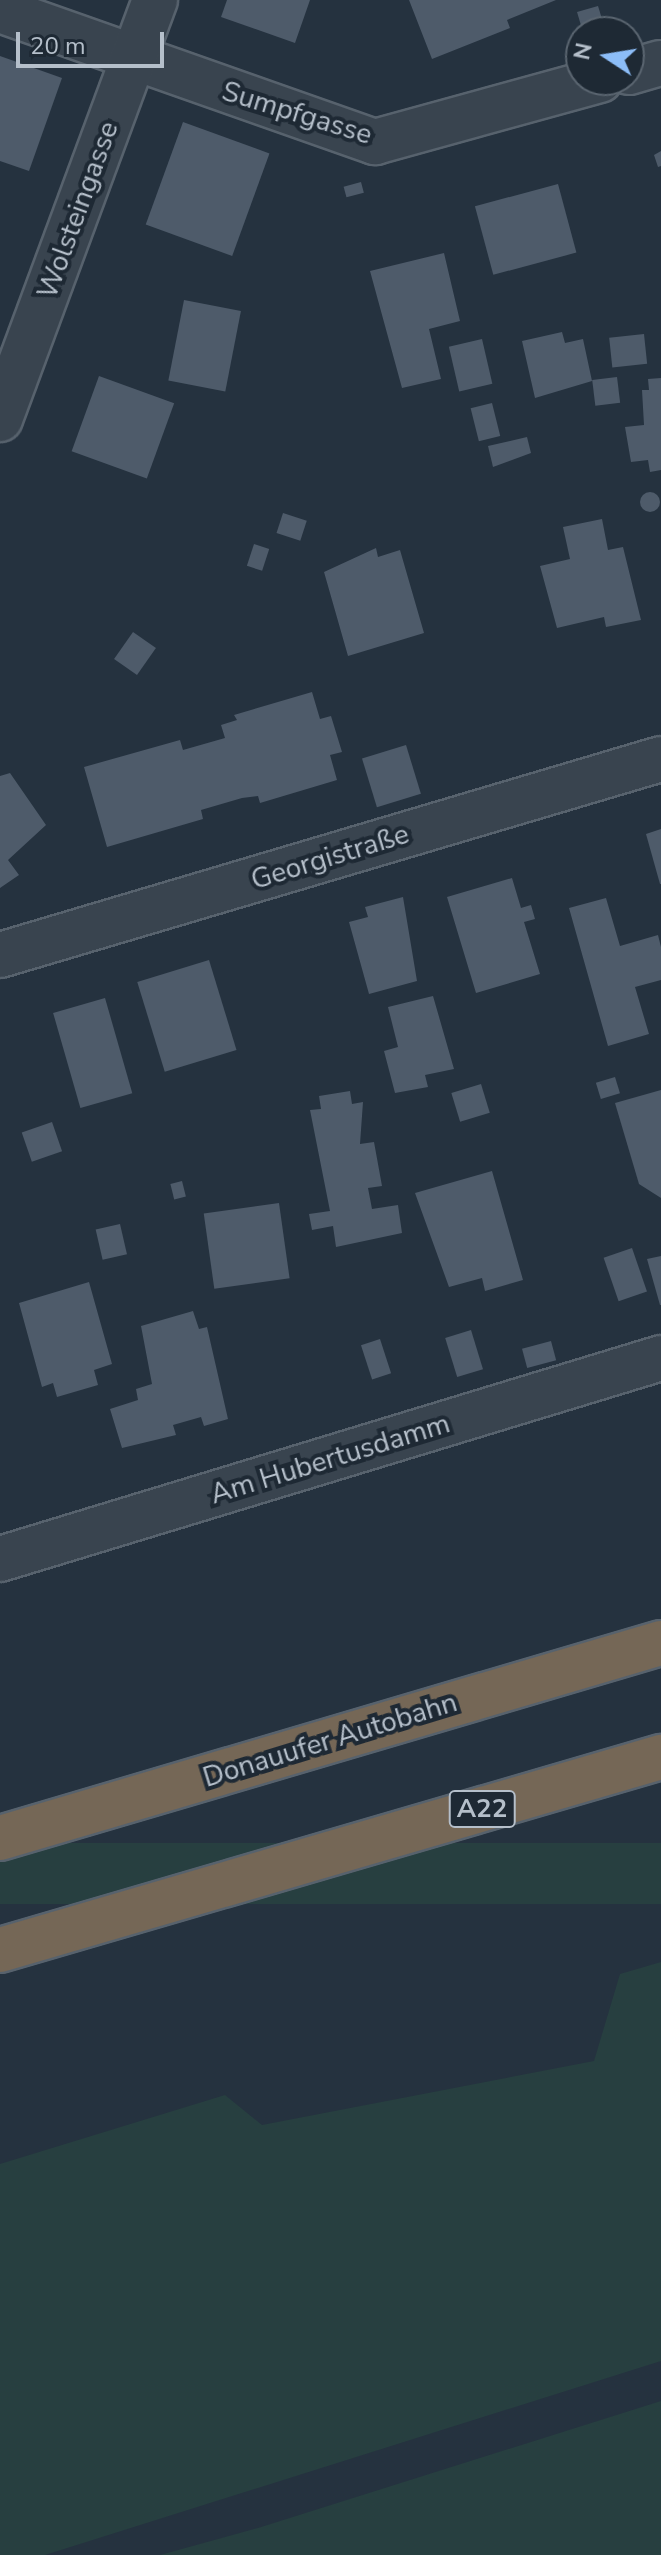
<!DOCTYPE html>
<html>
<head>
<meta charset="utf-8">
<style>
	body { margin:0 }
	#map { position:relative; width:661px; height:2555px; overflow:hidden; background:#25323f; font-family:"Nunito Sans",sans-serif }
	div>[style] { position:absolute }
	.green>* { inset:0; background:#273f40; transform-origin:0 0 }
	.building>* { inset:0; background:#4e5b6a; transform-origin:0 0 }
	.round { border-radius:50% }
	.roads { filter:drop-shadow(2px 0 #57626d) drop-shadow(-2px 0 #57626d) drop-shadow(0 2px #57626d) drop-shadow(0 -2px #57626d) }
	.minor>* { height:44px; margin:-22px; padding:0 22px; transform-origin:22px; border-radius:22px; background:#39444f }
	.highway>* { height:44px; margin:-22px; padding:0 22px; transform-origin:22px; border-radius:22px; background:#756756 }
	span { translate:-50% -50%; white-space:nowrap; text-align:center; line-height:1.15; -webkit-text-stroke:8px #1e2934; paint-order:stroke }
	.shield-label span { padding:2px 6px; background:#1e2934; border:2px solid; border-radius:6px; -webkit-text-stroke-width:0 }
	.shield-label { font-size:26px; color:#b5bfca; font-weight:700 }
	.street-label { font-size:28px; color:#b5bfca }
	.north { position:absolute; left:565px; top:16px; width:80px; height:80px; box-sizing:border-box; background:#1e2934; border:2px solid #5a6570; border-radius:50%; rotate:282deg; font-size:22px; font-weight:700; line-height:32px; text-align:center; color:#b5bfca }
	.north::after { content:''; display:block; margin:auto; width:28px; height:36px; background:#8cbdf8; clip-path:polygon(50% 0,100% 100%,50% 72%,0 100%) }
	.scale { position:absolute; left:16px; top:32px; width:148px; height:36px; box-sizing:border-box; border:4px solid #b5bfca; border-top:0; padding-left:10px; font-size:24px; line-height:28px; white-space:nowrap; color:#b5bfca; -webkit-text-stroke:6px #1e2934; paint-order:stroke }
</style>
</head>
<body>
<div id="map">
	<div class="green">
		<div style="left:661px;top:1843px;width:61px;height:689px;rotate:90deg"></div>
		<div style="clip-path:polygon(661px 1962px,661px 2361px,45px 2555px,0 2555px,0 2164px,225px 2095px,262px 2125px,594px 2061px,620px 1974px)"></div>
		<div style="clip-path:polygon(661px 2401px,661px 2555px,160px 2555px,258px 2528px)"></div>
	</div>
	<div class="building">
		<div style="clip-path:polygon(227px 0,310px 0,295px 43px,221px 17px)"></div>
		<div style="clip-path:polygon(556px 0,507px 20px,510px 28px,432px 59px,409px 0)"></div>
		<div style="clip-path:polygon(598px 6px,606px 32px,583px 32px,577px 12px)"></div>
		<div style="clip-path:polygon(0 56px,62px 78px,29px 171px,0 161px)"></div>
		<div style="left:183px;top:122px;width:92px;height:109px;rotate:20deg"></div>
		<div style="clip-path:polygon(661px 151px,661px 166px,658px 167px,654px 155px)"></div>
		<div style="left:361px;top:182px;width:11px;height:18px;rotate:75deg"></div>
		<div style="left:558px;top:184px;width:71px;height:86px;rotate:75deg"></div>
		<div style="clip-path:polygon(444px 253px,460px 321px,429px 329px,441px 379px,402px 388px,370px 271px)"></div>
		<div style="left:184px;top:300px;width:58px;height:82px;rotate:11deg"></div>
		<div style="clip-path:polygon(562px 332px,565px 343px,583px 339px,592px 381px,535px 398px,522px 341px)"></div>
		<div style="left:644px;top:334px;width:30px;height:35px;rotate:84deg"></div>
		<div style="left:482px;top:339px;width:46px;height:34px;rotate:77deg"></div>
		<div style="left:99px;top:376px;width:80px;height:80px;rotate:20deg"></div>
		<div style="left:617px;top:377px;width:26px;height:25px;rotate:83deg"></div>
		<div style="clip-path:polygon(661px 378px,661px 470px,650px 472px,648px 460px,631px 462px,625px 427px,644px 425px,642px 390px,649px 390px,648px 379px)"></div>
		<div style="left:492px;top:403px;width:34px;height:22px;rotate:76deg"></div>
		<div style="clip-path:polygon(527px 437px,531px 453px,493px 467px,488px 446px)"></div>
		<div class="round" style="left:640px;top:492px;width:20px;height:20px"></div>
		<div style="left:283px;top:513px;width:25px;height:21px;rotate:18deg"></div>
		<div style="clip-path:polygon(602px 519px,608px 550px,623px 547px,641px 620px,606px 627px,604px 617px,557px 628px,540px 566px,570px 559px,563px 527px)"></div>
		<div style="left:254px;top:544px;width:16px;height:23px;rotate:18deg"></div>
		<div style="clip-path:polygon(376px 548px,378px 557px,400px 550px,424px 633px,348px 656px,324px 572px)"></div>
		<div style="left:133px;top:632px;width:28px;height:33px;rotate:35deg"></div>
		<div style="clip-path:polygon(312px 692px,320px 719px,331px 716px,342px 752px,330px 755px,337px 780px,260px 803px,258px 796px,242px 798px,201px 810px,203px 819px,107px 847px,84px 767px,180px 740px,183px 750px,225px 738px,221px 725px,237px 720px,234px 715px)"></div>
		<div style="left:406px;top:745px;width:51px;height:46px;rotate:73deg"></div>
		<div style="clip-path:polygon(10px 773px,46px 825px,8px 860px,19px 875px,0 888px,0 776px)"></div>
		<div style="clip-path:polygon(661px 829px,661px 884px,660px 884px,646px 834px)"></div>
		<div style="clip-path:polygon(512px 878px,521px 908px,531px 905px,535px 919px,524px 922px,540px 974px,476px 993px,447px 897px)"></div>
		<div style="clip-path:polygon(403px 897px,417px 981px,369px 994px,349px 922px,368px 917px,365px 907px)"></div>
		<div style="clip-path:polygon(606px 898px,620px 946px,658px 935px,661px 947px,661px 980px,635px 987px,649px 1034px,608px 1046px,569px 908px)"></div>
		<div style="left:209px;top:960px;width:94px;height:75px;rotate:73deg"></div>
		<div style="clip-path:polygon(433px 996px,454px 1069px,425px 1075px,428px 1087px,395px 1093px,384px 1051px,398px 1047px,388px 1007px)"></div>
		<div style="left:105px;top:998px;width:99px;height:54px;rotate:74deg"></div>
		<div style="left:615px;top:1077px;width:17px;height:20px;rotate:73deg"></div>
		<div style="left:481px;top:1084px;width:30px;height:31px;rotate:73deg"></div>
		<div style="clip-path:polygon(661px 1090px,661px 1198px,639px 1184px,615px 1103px)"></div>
		<div style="clip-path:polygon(350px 1091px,352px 1104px,363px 1102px,360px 1144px,374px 1142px,382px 1186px,368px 1188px,372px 1209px,398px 1205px,402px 1233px,336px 1247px,333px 1226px,312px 1230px,309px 1214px,330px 1211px,310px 1110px,321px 1109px,319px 1096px)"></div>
		<div style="left:52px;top:1122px;width:31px;height:32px;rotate:71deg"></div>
		<div style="clip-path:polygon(492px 1171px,523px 1280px,485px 1291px,482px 1278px,449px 1287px,415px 1193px)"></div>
		<div style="left:182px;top:1181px;width:16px;height:12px;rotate:76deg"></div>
		<div style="left:279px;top:1203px;width:76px;height:76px;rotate:82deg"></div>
		<div style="left:120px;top:1224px;width:31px;height:25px;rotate:77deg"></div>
		<div style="left:632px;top:1248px;width:46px;height:30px;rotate:71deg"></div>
		<div style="clip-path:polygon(661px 1256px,661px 1305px,660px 1305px,647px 1259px)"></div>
		<div style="clip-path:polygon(89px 1282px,112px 1364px,94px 1370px,98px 1385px,57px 1397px,53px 1383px,42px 1387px,19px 1303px)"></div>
		<div style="clip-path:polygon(193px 1311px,199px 1329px,207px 1327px,228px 1419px,204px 1426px,201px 1417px,173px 1425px,176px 1435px,122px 1448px,110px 1409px,138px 1400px,136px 1389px,152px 1384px,141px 1326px)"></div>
		<div style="left:471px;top:1330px;width:41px;height:27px;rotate:73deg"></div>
		<div style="left:380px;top:1339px;width:36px;height:20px;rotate:72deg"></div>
		<div style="left:551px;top:1341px;width:20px;height:30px;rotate:75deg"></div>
	</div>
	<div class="roads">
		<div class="minor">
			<div style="left:0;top:10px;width:398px;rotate:19.4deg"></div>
			<div style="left:375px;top:142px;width:233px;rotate:-15.4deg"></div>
			<div style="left:629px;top:72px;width:33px;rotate:-16deg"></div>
			<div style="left:0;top:419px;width:447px;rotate:-69.7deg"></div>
			<div style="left:0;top:955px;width:689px;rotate:-16.52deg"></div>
			<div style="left:0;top:1559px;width:691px;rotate:-16.91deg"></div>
		</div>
		<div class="highway">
			<div style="left:0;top:1838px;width:689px;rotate:-16.44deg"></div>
			<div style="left:0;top:1950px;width:689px;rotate:-16.28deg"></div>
		</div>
	</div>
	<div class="shield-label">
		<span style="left:482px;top:1809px">A22</span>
	</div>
	<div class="street-label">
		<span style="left:297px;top:113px;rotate:17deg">Sumpfgasse</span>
		<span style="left:78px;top:210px;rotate:-70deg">Wolsteingasse</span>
		<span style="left:330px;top:857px;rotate:-17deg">Georgistraße</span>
		<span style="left:330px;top:1459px;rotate:-17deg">Am Hubertusdamm</span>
		<span style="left:330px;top:1740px;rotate:-17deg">Donauufer Autobahn</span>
	</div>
	<div class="north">N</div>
	<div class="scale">20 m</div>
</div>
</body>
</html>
